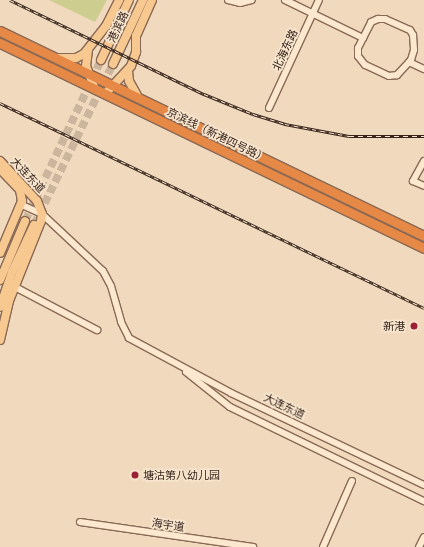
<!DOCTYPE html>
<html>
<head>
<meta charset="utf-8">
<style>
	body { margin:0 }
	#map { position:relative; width:424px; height:547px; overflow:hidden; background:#f0d9bc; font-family:"Crimson Pro","Noto Sans SC",serif }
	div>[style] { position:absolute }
	.green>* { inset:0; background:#cecd90 }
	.major-tunnel>* { height:8px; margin-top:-4px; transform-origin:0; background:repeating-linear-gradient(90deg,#cbb59c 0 8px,transparent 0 12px) }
	.roads { filter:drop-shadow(1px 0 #896955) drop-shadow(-1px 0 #896955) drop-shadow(0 1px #896955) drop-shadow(0 -1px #896955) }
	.minor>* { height:6px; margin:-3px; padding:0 3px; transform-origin:3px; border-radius:3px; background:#fbe8cf }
	.major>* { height:8px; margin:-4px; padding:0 4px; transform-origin:4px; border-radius:4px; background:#f7c890 }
	.highway>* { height:9px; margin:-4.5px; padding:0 4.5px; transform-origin:4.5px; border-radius:4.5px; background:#e68946 }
	.rail>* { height:3px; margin-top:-1.5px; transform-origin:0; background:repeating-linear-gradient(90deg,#f7e4cc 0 4.5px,#37241b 0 9px); box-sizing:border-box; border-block:1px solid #37241b }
	.dots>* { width:11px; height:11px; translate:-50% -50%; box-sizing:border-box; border:2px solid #f7e4cc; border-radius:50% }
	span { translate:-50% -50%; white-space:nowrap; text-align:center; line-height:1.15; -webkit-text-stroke:3.5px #f7e4cc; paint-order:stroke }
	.street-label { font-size:11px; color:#37241b }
	.poi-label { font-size:11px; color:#37241b }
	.right { translate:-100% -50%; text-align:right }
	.left { translate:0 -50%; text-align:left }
</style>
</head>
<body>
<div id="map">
	<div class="green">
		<div style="clip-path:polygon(49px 0,107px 0,95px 22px)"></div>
	</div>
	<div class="major-tunnel">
		<div style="left:25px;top:221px;width:178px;rotate:-64.7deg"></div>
		<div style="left:34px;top:225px;width:179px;rotate:-63.9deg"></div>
	</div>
	<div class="roads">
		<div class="minor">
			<div style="left:228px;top:0;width:12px;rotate:14deg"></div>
			<div style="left:240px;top:3px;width:12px;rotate:-14deg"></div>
			<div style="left:285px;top:0;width:87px;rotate:26deg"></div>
			<div style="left:378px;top:19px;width:7px"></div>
			<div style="left:385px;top:19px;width:27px;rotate:24deg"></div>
			<div style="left:410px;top:30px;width:6px;rotate:59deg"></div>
			<div style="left:413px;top:35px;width:15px;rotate:86deg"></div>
			<div style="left:414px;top:50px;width:10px;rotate:107deg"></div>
			<div style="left:411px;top:60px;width:21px;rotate:133deg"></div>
			<div style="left:397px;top:75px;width:8px;rotate:173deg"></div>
			<div style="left:389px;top:76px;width:26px;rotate:-155deg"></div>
			<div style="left:365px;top:65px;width:11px;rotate:-128deg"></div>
			<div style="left:358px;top:56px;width:8px;rotate:-90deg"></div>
			<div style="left:358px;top:48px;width:29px;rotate:-63deg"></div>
			<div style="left:371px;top:22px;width:8px;rotate:-23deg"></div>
			<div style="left:409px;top:62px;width:17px;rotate:25deg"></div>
			<div style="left:269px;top:108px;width:119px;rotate:-65.2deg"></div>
			<div style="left:424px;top:161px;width:23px;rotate:119deg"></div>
			<div style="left:413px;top:181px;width:12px;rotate:24deg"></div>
			<div style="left:22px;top:205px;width:22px;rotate:24deg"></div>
			<div style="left:42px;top:214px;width:83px;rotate:43.1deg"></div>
			<div style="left:103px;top:271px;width:17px;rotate:62deg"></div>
			<div style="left:111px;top:286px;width:37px;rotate:74deg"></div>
			<div style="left:121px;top:322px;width:18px;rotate:63deg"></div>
			<div style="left:129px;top:338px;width:116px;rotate:28.3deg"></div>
			<div style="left:231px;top:393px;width:214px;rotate:25.5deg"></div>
			<div style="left:15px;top:287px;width:93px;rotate:27.7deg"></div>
			<div style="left:186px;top:372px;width:56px;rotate:38.5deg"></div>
			<div style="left:230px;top:407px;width:216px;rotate:25.9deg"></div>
			<div style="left:80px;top:522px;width:175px;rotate:8.2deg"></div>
			<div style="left:323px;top:547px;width:72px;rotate:-66.3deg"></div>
			<div style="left:419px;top:547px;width:11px;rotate:-63deg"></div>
		</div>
		<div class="major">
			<div style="left:88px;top:50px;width:16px;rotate:97deg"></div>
			<div style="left:86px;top:66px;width:25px;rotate:69deg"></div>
			<div style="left:57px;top:58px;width:19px"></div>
			<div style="left:76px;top:58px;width:9px;rotate:-27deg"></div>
			<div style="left:84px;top:54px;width:36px;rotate:-52deg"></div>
			<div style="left:106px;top:26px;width:29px;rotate:-63deg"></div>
			<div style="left:101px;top:60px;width:66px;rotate:-65deg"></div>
			<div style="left:113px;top:64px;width:71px;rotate:-64.9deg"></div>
			<div style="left:128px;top:71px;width:10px;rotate:84deg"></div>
			<div style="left:129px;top:81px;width:18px;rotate:61deg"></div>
			<div style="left:105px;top:94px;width:38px;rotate:-47deg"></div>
			<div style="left:131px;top:66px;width:15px;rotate:-70deg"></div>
			<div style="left:136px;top:52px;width:16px;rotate:-90deg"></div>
			<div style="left:136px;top:36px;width:39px;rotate:-66deg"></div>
			<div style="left:0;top:161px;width:54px;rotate:47.2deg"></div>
			<div style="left:37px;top:201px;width:14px;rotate:69deg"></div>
			<div style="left:42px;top:214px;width:7px;rotate:98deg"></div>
			<div style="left:41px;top:221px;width:86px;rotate:111.8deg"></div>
			<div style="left:9px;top:301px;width:40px;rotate:103deg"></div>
			<div style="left:0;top:169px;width:29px;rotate:46deg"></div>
			<div style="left:20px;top:190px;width:11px;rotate:80deg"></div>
			<div style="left:22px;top:201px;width:56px;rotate:112.9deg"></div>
			<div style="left:0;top:280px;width:64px;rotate:-67deg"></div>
			<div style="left:0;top:307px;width:37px;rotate:-71deg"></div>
			<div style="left:12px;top:272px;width:52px;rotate:-64.9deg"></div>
		</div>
		<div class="highway">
			<div style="left:0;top:31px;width:471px;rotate:25.8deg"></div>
			<div style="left:0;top:43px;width:471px;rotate:25.8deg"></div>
		</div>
	</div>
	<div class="rail">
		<div style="left:10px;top:0;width:216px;rotate:25.9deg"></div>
		<div style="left:204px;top:94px;width:53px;rotate:22.2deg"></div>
		<div style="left:253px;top:114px;width:34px;rotate:17deg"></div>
		<div style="left:285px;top:124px;width:65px;rotate:10.6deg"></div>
		<div style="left:349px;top:136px;width:75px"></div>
		<div style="left:0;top:103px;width:471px;rotate:25.8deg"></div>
	</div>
	<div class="dots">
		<div style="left:414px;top:326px;background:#9b2134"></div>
		<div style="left:135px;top:475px;background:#9b2134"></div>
	</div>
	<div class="street-label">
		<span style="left:118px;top:27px;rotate:-65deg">港滨路</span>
		<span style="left:285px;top:50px;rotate:-65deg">北海东路</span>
		<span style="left:217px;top:135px;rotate:26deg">京滨线（新港四号路）</span>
		<span style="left:28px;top:175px;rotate:47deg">大连东道</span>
		<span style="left:284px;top:406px;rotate:26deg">大连东道</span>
		<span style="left:168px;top:525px;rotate:8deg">海宇道</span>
	</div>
	<div class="poi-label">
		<span class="right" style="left:405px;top:326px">新港</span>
		<span class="left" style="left:143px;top:475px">塘沽第八幼儿园</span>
	</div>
</div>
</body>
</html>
